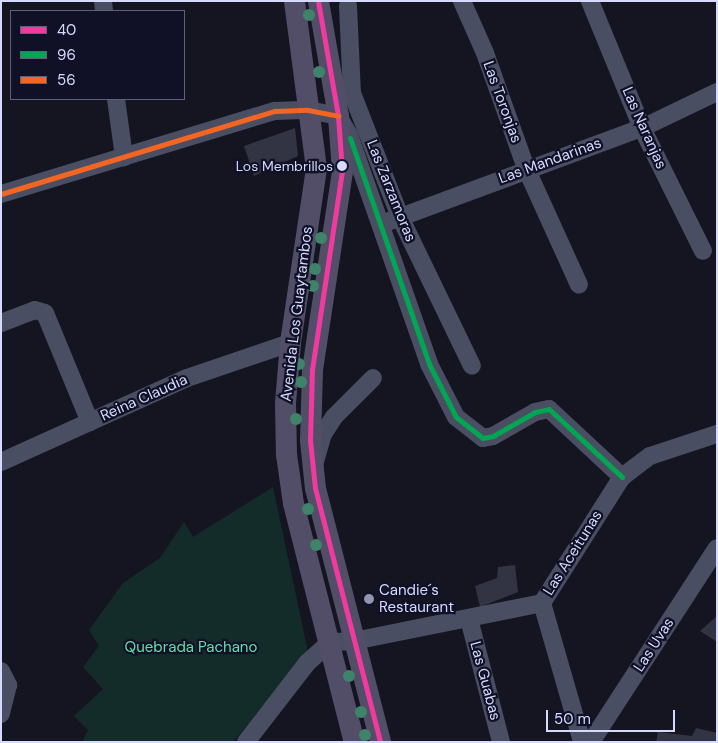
<!DOCTYPE html>
<html>
<head>
<meta charset="utf-8">
<style>
	body { margin:0 }
	#map { position:relative; width:718px; height:743px; overflow:hidden; background:#151521; font-family:"DM Sans",sans-serif }
	div>[style] { position:absolute }
	.green>* { inset:0; background:#132c29 }
	.building>* { inset:0; background:#333443 }
	.minor>* { height:18px; margin:-9px; padding:0 9px; transform-origin:9px; border-radius:9px; background:#4a4e62 }
	.major>* { height:21px; margin:-10.5px; padding:0 10.5px; transform-origin:10.5px; border-radius:10.5px; background:#524e68 }
	.bus-1>* { height:5px; margin:-2.5px; padding:0 2.5px; transform-origin:2.5px; border-radius:2.5px; background:#f13a9d }
	.bus-2>* { height:5px; margin:-2.5px; padding:0 2.5px; transform-origin:2.5px; border-radius:2.5px; background:#00a651 }
	.bus-3>* { height:5px; margin:-2.5px; padding:0 2.5px; transform-origin:2.5px; border-radius:2.5px; background:#f26522 }
	.trees>* { width:12px; height:12px; margin:-6px; border-radius:50%; background:#40836b }
	.dots>* { width:14px; height:14px; translate:-50% -50%; box-sizing:border-box; border:2px solid #101126; border-radius:50% }
	span { translate:-50% -50%; white-space:nowrap; text-align:center; line-height:1.15; -webkit-text-stroke:4.5px #101126; paint-order:stroke }
	.bus-label { font-size:14px; color:#d6dafe }
	.right { translate:-100% -50%; text-align:right }
	.street-label { font-size:15px; color:#d6dafe }
	.poi-label { font-size:15px; color:#d6dafe }
	.left { translate:0 -50%; text-align:left }
	.park-label { font-size:15px; color:#63dda7 }
	.frame { position:absolute; inset:0; border:2px solid #d6dafe; pointer-events:none }
	.legend { position:absolute; left:10px; top:10px; width:175px; height:90px; box-sizing:border-box; background:#101126; border:1px solid #5f617c; margin:0; padding:6px 9px; list-style:none; font-size:15px; color:#d6dafe }
	.legend li { display:flex; align-items:center; gap:10px; height:25px }
	.legend b { width:25px; border:1px solid #5f617c }
	.scale { position:absolute; left:546px; top:710px; width:129px; height:22px; box-sizing:border-box; border:2px solid #d6dafe; border-top:0; padding-left:6px; font-size:15px; line-height:18px; white-space:nowrap; color:#d6dafe; -webkit-text-stroke:4px #101126; paint-order:stroke }
</style>
</head>
<body>
<div id="map">
	<div class="green">
		<div style="clip-path:polygon(273px 487px,308px 652px,233px 742px,82px 742px,88px 730px,74px 716px,103px 689px,83px 667px,99px 646px,89px 630px,123px 583px,160px 558px,184px 522px,193px 537px)"></div>
	</div>
	<div class="building">
		<div style="clip-path:polygon(295px 128px,298px 156px,254px 176px,244px 146px)"></div>
		<div style="clip-path:polygon(515px 565px,518px 592px,480px 607px,475px 586px,497px 578px,498px 567px)"></div>
		<div style="clip-path:polygon(717px 616px,717px 642px,700px 631px)"></div>
		<div style="clip-path:polygon(696px 728px,717px 733px,717px 742px,656px 742px,658px 732px,692px 736px)"></div>
	</div>
	<div class="minor">
		<div style="left:103px;top:1px;width:10px;rotate:84deg"></div>
		<div style="left:462px;top:1px;width:57px;rotate:66.1deg"></div>
		<div style="left:485px;top:53px;width:122px;rotate:70.4deg"></div>
		<div style="left:526px;top:168px;width:128px;rotate:65.6deg"></div>
		<div style="left:590px;top:1px;width:137px;rotate:67.7deg"></div>
		<div style="left:642px;top:128px;width:137px;rotate:63.6deg"></div>
		<div style="left:348px;top:6px;width:87px;rotate:87.4deg"></div>
		<div style="left:352px;top:93px;width:133px;rotate:68.8deg"></div>
		<div style="left:400px;top:217px;width:165px;rotate:64.2deg"></div>
		<div style="left:116px;top:99px;width:59px;rotate:82.1deg"></div>
		<div style="left:1px;top:194px;width:286px;rotate:-16.9deg"></div>
		<div style="left:275px;top:111px;width:33px;rotate:-2deg"></div>
		<div style="left:308px;top:110px;width:31px;rotate:11deg"></div>
		<div style="left:338px;top:116px;width:22px;rotate:60deg"></div>
		<div style="left:349px;top:135px;width:243px;rotate:70.7deg"></div>
		<div style="left:429px;top:364px;width:59px;rotate:63deg"></div>
		<div style="left:456px;top:417px;width:34px;rotate:38deg"></div>
		<div style="left:483px;top:438px;width:10px;rotate:-11deg"></div>
		<div style="left:493px;top:436px;width:48px;rotate:-29.7deg"></div>
		<div style="left:535px;top:412px;width:14px;rotate:-12deg"></div>
		<div style="left:549px;top:409px;width:100px;rotate:43deg"></div>
		<div style="left:390px;top:221px;width:269px;rotate:-20.3deg"></div>
		<div style="left:642px;top:128px;width:83px;rotate:-25.6deg"></div>
		<div style="left:1px;top:323px;width:36px;rotate:-21deg"></div>
		<div style="left:35px;top:310px;width:10px;rotate:17deg"></div>
		<div style="left:45px;top:313px;width:118px;rotate:67.6deg"></div>
		<div style="left:1px;top:462px;width:204px;rotate:-24.3deg"></div>
		<div style="left:187px;top:378px;width:109px;rotate:-18.8deg"></div>
		<div style="left:314px;top:465px;width:32px;rotate:-74deg"></div>
		<div style="left:323px;top:434px;width:20px;rotate:-57deg"></div>
		<div style="left:334px;top:417px;width:55px;rotate:-45deg"></div>
		<div style="left:542px;top:603px;width:145px;rotate:73.9deg"></div>
		<div style="left:469px;top:619px;width:127px;rotate:75.4deg"></div>
		<div style="left:1px;top:671px;width:16px;rotate:63deg"></div>
		<div style="left:8px;top:685px;width:30px;rotate:104deg"></div>
		<div style="left:246px;top:742px;width:100px;rotate:-52.3deg"></div>
		<div style="left:307px;top:663px;width:31px;rotate:-42deg"></div>
		<div style="left:330px;top:642px;width:24px;rotate:-2deg"></div>
		<div style="left:354px;top:641px;width:192px;rotate:-11.4deg"></div>
		<div style="left:542px;top:603px;width:149px;rotate:-57.6deg"></div>
		<div style="left:622px;top:477px;width:35px;rotate:-37deg"></div>
		<div style="left:650px;top:456px;width:71px;rotate:-18.2deg"></div>
		<div style="left:591px;top:742px;width:231px;rotate:-57deg"></div>
	</div>
	<div class="major">
		<div style="left:294px;top:1px;width:168px;rotate:82.5deg"></div>
		<div style="left:316px;top:168px;width:177px;rotate:98.5deg"></div>
		<div style="left:290px;top:343px;width:60px;rotate:94.8deg"></div>
		<div style="left:285px;top:403px;width:51px;rotate:88.9deg"></div>
		<div style="left:286px;top:454px;width:49px;rotate:81.9deg"></div>
		<div style="left:293px;top:503px;width:247px;rotate:75.7deg"></div>
		<div style="left:318px;top:1px;width:117px;rotate:80.1deg"></div>
		<div style="left:338px;top:116px;width:55px;rotate:85.8deg"></div>
		<div style="left:342px;top:171px;width:200px;rotate:98.6deg"></div>
		<div style="left:312px;top:369px;width:71px;rotate:91.6deg"></div>
		<div style="left:310px;top:440px;width:48px;rotate:84.1deg"></div>
		<div style="left:315px;top:488px;width:262px;rotate:75.6deg"></div>
	</div>
	<div class="bus-1">
		<div style="left:318px;top:1px;width:117px;rotate:80.1deg"></div>
		<div style="left:338px;top:116px;width:55px;rotate:85.8deg"></div>
		<div style="left:342px;top:171px;width:200px;rotate:98.6deg"></div>
		<div style="left:312px;top:369px;width:71px;rotate:91.6deg"></div>
		<div style="left:310px;top:440px;width:48px;rotate:84.1deg"></div>
		<div style="left:315px;top:488px;width:262px;rotate:75.6deg"></div>
	</div>
	<div class="bus-2">
		<div style="left:350px;top:138px;width:239px;rotate:70.7deg"></div>
		<div style="left:429px;top:364px;width:59px;rotate:63deg"></div>
		<div style="left:456px;top:417px;width:34px;rotate:38deg"></div>
		<div style="left:483px;top:438px;width:10px;rotate:-11deg"></div>
		<div style="left:493px;top:436px;width:48px;rotate:-29.7deg"></div>
		<div style="left:535px;top:412px;width:14px;rotate:-12deg"></div>
		<div style="left:549px;top:409px;width:100px;rotate:43deg"></div>
	</div>
	<div class="bus-3">
		<div style="left:1px;top:194px;width:286px;rotate:-16.9deg"></div>
		<div style="left:275px;top:111px;width:33px;rotate:-2deg"></div>
		<div style="left:308px;top:110px;width:31px;rotate:11deg"></div>
	</div>
	<div class="trees">
		<div style="left:309px;top:15px"></div>
		<div style="left:319px;top:72px"></div>
		<div style="left:321px;top:238px"></div>
		<div style="left:315px;top:269px"></div>
		<div style="left:313px;top:286px"></div>
		<div style="left:299px;top:364px"></div>
		<div style="left:301px;top:382px"></div>
		<div style="left:296px;top:419px"></div>
		<div style="left:308px;top:509px"></div>
		<div style="left:316px;top:545px"></div>
		<div style="left:349px;top:676px"></div>
		<div style="left:361px;top:712px"></div>
		<div style="left:365px;top:735px"></div>
	</div>
	<div class="dots">
		<div style="left:342px;top:166px;background:#d6dafe"></div>
		<div style="left:369px;top:599px;background:#9295b1"></div>
	</div>
	<div class="bus-label">
		<span class="right" style="left:333px;top:166px">Los Membrillos</span>
	</div>
	<div class="street-label">
		<span style="left:502px;top:102px;rotate:70deg">Las Toronjas</span>
		<span style="left:644px;top:128px;rotate:66deg">Las Naranjas</span>
		<span style="left:550px;top:161px;rotate:-20deg">Las Mandarinas</span>
		<span style="left:391px;top:191px;rotate:68deg">Las Zarzamoras</span>
		<span style="left:297px;top:314px;rotate:-83deg">Avenida Los Guaytambos</span>
		<span style="left:144px;top:398px;rotate:-24deg">Reina Claudia</span>
		<span style="left:573px;top:553px;rotate:-58deg">Las Aceitunas</span>
		<span style="left:654px;top:645px;rotate:-57deg">Las Uvas</span>
		<span style="left:485px;top:681px;rotate:75deg">Las Guabas</span>
	</div>
	<div class="poi-label">
		<span class="left" style="left:379px;top:599px">Candie´s<br>Restaurant</span>
	</div>
	<div class="park-label">
		<span style="left:191px;top:648px">Quebrada Pachano</span>
	</div>
	<div class="frame"></div>
	<ul class="legend">
	<li><b style="height:6px;background:#f13a9d"></b>40</li>
	<li><b style="height:6px;background:#00a651"></b>96</li>
	<li><b style="height:6px;background:#f26522"></b>56</li>
	</ul>
	<div class="scale">50 m</div>
</div>
</body>
</html>
